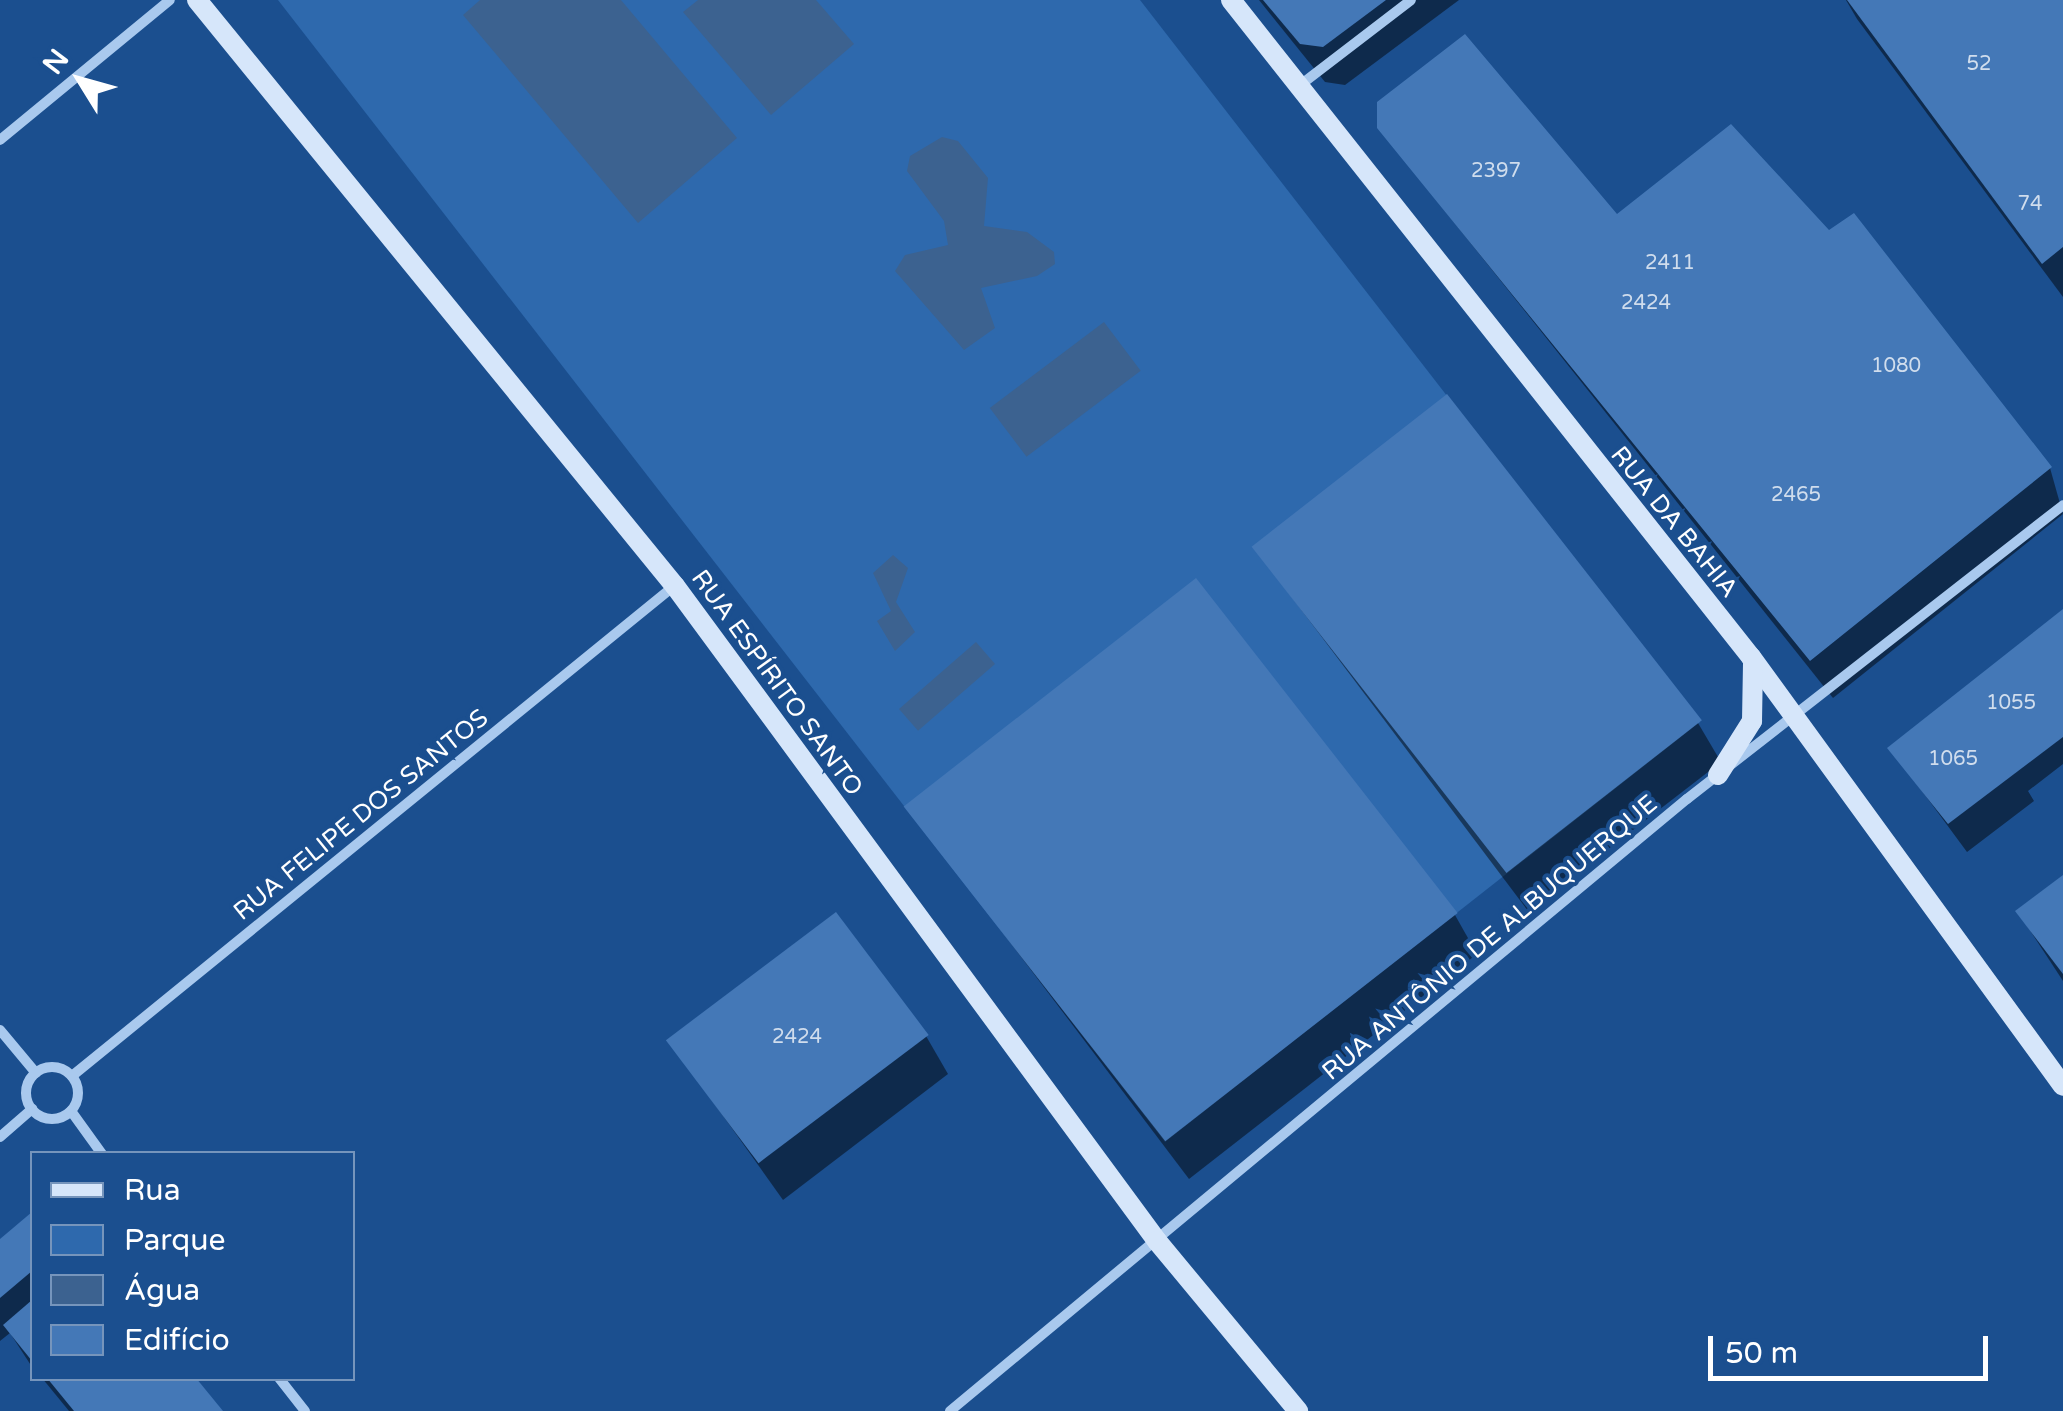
<!DOCTYPE html>
<html>
<head>
<meta charset="utf-8">
<style>
	body { margin:0 }
	#map { position:relative; width:2063px; height:1411px; overflow:hidden; background:#1b4f8f; font-family:"Varela Round",sans-serif }
	div>[style] { position:absolute }
	.green>* { inset:0; background:#2e69ad }
	.water>* { inset:0; background:#3c6290; transform-origin:0 0 }
	.shadow>* { inset:0; background:#0007 }
	.building>* { inset:0; background:#4478b7; transform-origin:0 0 }
	.street>* { height:10px; margin:-5px; padding:0 5px; transform-origin:5px; border-radius:5px; background:#a9c9ee }
	.street>.ring { margin:-5px; padding:0; box-sizing:content-box; background:none; border:10px solid #a9c9ee; border-radius:50% }
	.secondary>* { height:20px; margin:-10px; padding:0 10px; transform-origin:10px; border-radius:10px; background:#d6e6fa }
	span { translate:-50% -50%; white-space:nowrap; text-align:center; line-height:1.15; -webkit-text-stroke:8px #1b4f8f; paint-order:stroke }
	.number-label { font-size:20px; color:#d0dded }
	.number-label span { -webkit-text-stroke-width:0 }
	.street-label { font-size:25px; color:#fff }
	.legend { position:absolute; left:30px; top:1151px; width:325px; height:230px; box-sizing:border-box; background:#1b4f8f; border:2px solid #7695bc; margin:0; padding:12px 18px; list-style:none; font-size:30px; color:#fff }
	.legend li { display:flex; align-items:center; gap:20px; height:50px }
	.legend b { width:50px; border:2px solid #7695bc }
	.north { position:absolute; left:30px; top:30px; width:100px; height:100px; -webkit-text-stroke:8px #1b4f8f; paint-order:stroke; rotate:307deg; font-size:28px; font-weight:700; line-height:40px; text-align:center; color:#fff }
	.north::after { content:''; display:block; margin:auto; width:35px; height:45px; background:#fff; clip-path:polygon(50% 0,100% 100%,50% 72%,0 100%) }
	.scale { position:absolute; left:1708px; top:1336px; width:280px; height:45px; box-sizing:border-box; border:5px solid #fff; border-top:0; padding-left:12px; font-size:30px; line-height:35px; white-space:nowrap; color:#fff; -webkit-text-stroke:8px #1b4f8f; paint-order:stroke }
</style>
</head>
<body>
<div id="map">
	<div class="green">
		<div style="clip-path:polygon(278px 0,1140px 0,1700px 722px,1165px 1142px)"></div>
	</div>
	<div class="water">
		<div style="clip-path:polygon(480px 0,621px 0,737px 138px,638px 223px,463px 15px)"></div>
		<div style="clip-path:polygon(698px 0,816px 0,854px 44px,771px 115px,683px 12px)"></div>
		<div style="clip-path:polygon(942px 137px,958px 141px,988px 178px,984px 226px,1027px 232px,1054px 252px,1055px 264px,1037px 276px,981px 288px,995px 328px,964px 350px,895px 271px,905px 255px,948px 245px,944px 221px,907px 171px,910px 156px)"></div>
		<div style="left:1104px;top:322px;width:61px;height:143px;rotate:53deg"></div>
		<div style="clip-path:polygon(893px 555px,908px 568px,896px 602px,915px 632px,895px 651px,877px 621px,891px 611px,873px 573px)"></div>
		<div style="left:976px;top:642px;width:29px;height:102px;rotate:49deg"></div>
	</div>
	<div class="shadow">
		<div style="clip-path:polygon(1259px 0,1459px 0,1345px 85px,1325px 82px)"></div>
		<div style="clip-path:polygon(1846px 0,2063px 0,2063px 297px,1857px 19px)"></div>
		<div style="clip-path:polygon(1379px 128px,1617px 218px,2050px 468px,2063px 514px,1833px 698px)"></div>
		<div style="clip-path:polygon(1254px 547px,1698px 723px,1721px 762px,1528px 911px)"></div>
		<div style="clip-path:polygon(2063px 613px,2063px 764px,2028px 791px,2034px 801px,1967px 852px,1891px 749px)"></div>
		<div style="clip-path:polygon(907px 806px,1455px 915px,1477px 954px,1189px 1179px)"></div>
		<div style="clip-path:polygon(2063px 878px,2063px 981px,2018px 912px)"></div>
		<div style="clip-path:polygon(926px 1036px,948px 1074px,783px 1200px,669px 1040px)"></div>
		<div style="clip-path:polygon(32px 1215px,32px 1367px,10px 1333px,0 1341px,0 1242px)"></div>
		<div style="clip-path:polygon(42px 1378px,193px 1378px,220px 1411px,69px 1411px)"></div>
	</div>
	<div class="building">
		<div style="clip-path:polygon(1263px 0,1386px 0,1323px 47px,1300px 44px)"></div>
		<div style="clip-path:polygon(1847px 0,2063px 0,2063px 247px,2042px 264px)"></div>
		<div style="clip-path:polygon(1465px 34px,1617px 214px,1731px 124px,1829px 230px,1854px 213px,2052px 467px,1810px 661px,1377px 128px,1377px 102px)"></div>
		<div style="left:1447px;top:394px;width:414px;height:248px;rotate:52deg"></div>
		<div style="left:1196px;top:578px;width:425px;height:371px;rotate:52deg"></div>
		<div style="clip-path:polygon(2063px 609px,2063px 737px,1948px 824px,1887px 748px)"></div>
		<div style="clip-path:polygon(2063px 875px,2063px 974px,2015px 911px)"></div>
		<div style="left:836px;top:912px;width:154px;height:213px;rotate:53deg"></div>
		<div style="clip-path:polygon(32px 1212px,32px 1271px,0 1298px,0 1239px)"></div>
		<div style="clip-path:polygon(32px 1300px,32px 1361px,3px 1325px)"></div>
		<div style="clip-path:polygon(47px 1378px,196px 1378px,223px 1411px,74px 1411px)"></div>
	</div>
	<div class="street">
		<div style="left:1299px;top:86px;width:141px;rotate:-37.5deg"></div>
		<div style="left:0;top:140px;width:220px;rotate:-39.5deg"></div>
		<div style="left:0;top:1030px;width:56px;rotate:50.1deg"></div>
		<div class="ring" style="left:26px;top:1067px;width:42px;height:42px"></div>
		<div style="left:72px;top:1076px;width:776px;rotate:-39.14deg"></div>
		<div style="left:71px;top:1111px;width:53px;rotate:54.2deg"></div>
		<div style="left:0;top:1137px;width:43px;rotate:-41.2deg"></div>
		<div style="left:279px;top:1378px;width:42px;rotate:51.8deg"></div>
		<div style="left:950px;top:1411px;width:958px;rotate:-39.71deg"></div>
		<div style="left:1687px;top:799px;width:477px;rotate:-38deg"></div>
	</div>
	<div class="secondary">
		<div style="left:197px;top:0;width:756px;rotate:50.8deg"></div>
		<div style="left:675px;top:586px;width:813px;rotate:53.65deg"></div>
		<div style="left:1157px;top:1241px;width:221px;rotate:50.3deg"></div>
		<div style="left:1231px;top:0;width:838px;rotate:51.64deg"></div>
		<div style="left:1751px;top:657px;width:530px;rotate:53.97deg"></div>
		<div style="left:1718px;top:775px;width:64px;rotate:-57.8deg"></div>
		<div style="left:1752px;top:721px;width:57px;rotate:-89deg"></div>
	</div>
	<div class="number-label">
		<span style="left:1979px;top:64px">52</span>
		<span style="left:1496px;top:171px">2397</span>
		<span style="left:2030px;top:204px">74</span>
		<span style="left:1670px;top:263px">2411</span>
		<span style="left:1646px;top:303px">2424</span>
		<span style="left:1896px;top:366px">1080</span>
		<span style="left:1796px;top:495px">2465</span>
		<span style="left:2011px;top:703px">1055</span>
		<span style="left:1953px;top:759px">1065</span>
		<span style="left:797px;top:1037px">2424</span>
	</div>
	<div class="street-label">
		<span style="left:1674px;top:522px;rotate:51deg">RUA DA BAHIA</span>
		<span style="left:777px;top:683px;rotate:54deg">RUA ESPÍRITO SANTO</span>
		<span style="left:361px;top:815px;rotate:-39deg">RUA FELIPE DOS SANTOS</span>
		<span style="left:1490px;top:938px;rotate:-40deg">RUA ANTÔNIO DE ALBUQUERQUE</span>
	</div>
	<ul class="legend">
	<li><b style="height:12px;background:#d6e6fa"></b>Rua</li>
	<li><b style="height:28px;background:#2e69ad"></b>Parque</li>
	<li><b style="height:28px;background:#3c6290"></b>Água</li>
	<li><b style="height:28px;background:#4478b7"></b>Edifício</li>
	</ul>
	<div class="north">N</div>
	<div class="scale">50 m</div>
</div>
</body>
</html>
